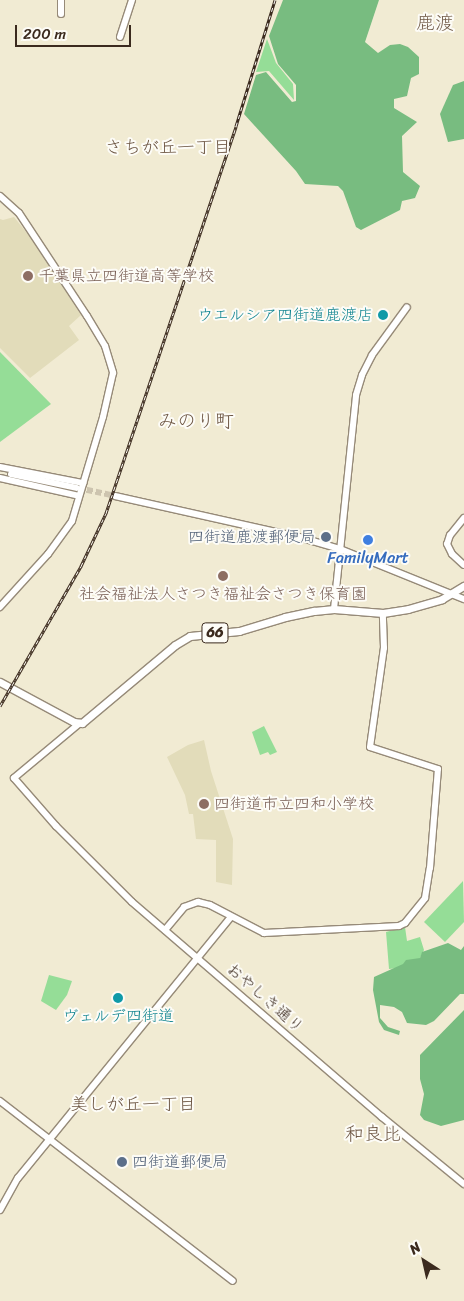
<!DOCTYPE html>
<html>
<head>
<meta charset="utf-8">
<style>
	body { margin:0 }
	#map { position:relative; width:464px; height:1301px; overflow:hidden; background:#f1ebd3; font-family:Sriracha,"Klee One",sans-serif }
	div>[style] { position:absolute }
	.built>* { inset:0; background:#e2dcba }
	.green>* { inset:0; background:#95dd97 }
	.forest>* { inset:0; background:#78bc80 }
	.secondary-tunnel>* { height:6px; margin-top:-3px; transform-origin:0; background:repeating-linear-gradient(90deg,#cdc4af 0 6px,transparent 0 9px) }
	.roads { filter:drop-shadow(1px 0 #968a78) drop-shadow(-1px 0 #968a78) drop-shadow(0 1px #968a78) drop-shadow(0 -1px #968a78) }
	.secondary>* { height:6px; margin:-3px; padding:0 3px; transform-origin:3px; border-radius:3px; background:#fff }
	.primary>* { height:7px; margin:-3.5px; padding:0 3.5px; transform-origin:3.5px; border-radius:3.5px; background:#fff }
	.rail>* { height:3px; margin-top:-1.5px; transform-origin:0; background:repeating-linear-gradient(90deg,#fdfcf7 0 4px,#3b2a1e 0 8px); box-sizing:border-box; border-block:1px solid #3b2a1e }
	.dots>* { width:14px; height:14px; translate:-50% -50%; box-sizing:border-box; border:2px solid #fdfcf7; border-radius:50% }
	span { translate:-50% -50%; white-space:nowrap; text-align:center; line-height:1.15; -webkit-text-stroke:4px #fdfcf7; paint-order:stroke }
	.shield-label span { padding:1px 4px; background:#fdfcf7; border:1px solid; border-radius:4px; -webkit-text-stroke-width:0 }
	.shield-label { font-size:15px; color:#3b2a1e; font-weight:700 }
	.education-label { font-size:16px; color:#785e54 }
	.left { translate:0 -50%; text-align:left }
	.culture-label { font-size:16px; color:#0d838f }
	.right { translate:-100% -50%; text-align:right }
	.service-label { font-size:16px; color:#4e5e75 }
	.shop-label { font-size:16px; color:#366cbe }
	.street-label { font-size:16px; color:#3b2a1e }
	.neighbourhood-label { font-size:18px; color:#6d5643 }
	.quarter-label { font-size:19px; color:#6d5643 }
	.north { position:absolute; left:399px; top:1236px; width:50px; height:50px; -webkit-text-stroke:4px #fdfcf7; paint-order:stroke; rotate:325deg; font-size:14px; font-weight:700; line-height:20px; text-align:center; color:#3b2a1e }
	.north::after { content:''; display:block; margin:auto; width:18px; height:22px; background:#3b2a1e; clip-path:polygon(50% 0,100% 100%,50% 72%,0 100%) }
	.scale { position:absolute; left:15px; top:25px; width:116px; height:22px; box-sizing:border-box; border:2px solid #3b2a1e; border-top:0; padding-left:6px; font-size:15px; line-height:18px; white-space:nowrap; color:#3b2a1e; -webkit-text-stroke:4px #fdfcf7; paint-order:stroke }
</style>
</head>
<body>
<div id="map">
	<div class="built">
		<div style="clip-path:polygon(14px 217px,31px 238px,81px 315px,69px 326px,79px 340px,30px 378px,0 348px,0 219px,3px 220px)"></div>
		<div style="clip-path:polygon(204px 740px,211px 771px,233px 839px,232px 885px,216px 882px,216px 840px,196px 839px,193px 814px,189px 814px,185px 795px,167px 757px,188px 745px)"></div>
	</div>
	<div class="green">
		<div style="clip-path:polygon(267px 39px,276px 63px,293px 84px,294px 100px,269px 71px,256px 72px)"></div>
		<div style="clip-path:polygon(0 352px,51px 404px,0 442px)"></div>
		<div style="clip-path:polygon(264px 726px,277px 752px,270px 755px,268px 752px,260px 755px,252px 732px)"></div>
		<div style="clip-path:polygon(463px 881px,464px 922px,445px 942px,424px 922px)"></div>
		<div style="clip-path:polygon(405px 927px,407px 941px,420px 937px,424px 950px,416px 966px,389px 969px,386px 932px)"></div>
		<div style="clip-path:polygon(49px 975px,72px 981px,67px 995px,56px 1010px,41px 1001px)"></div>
	</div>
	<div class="forest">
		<div style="clip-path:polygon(283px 0,379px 0,365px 42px,378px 53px,390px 45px,400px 44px,408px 47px,419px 57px,419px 74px,411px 78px,407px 96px,394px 99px,394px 108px,417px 122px,402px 136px,403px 172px,420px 186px,415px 198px,402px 201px,400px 210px,361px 230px,356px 227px,343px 191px,338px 186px,305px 184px,296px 171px,244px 114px,256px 75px,266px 72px,292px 102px,296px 101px,296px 85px,278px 64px,269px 36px)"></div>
		<div style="clip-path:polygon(464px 81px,464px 139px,448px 142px,440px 114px,453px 85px)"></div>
		<div style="clip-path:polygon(448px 943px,461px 950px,464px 946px,464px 994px,460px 994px,434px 1021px,426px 1025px,407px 1023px,402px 1012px,394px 1007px,380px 1005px,380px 1018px,388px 1027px,400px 1031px,399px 1035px,384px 1030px,379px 1022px,373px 990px,374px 977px,403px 964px,406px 960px,420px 958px,422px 952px)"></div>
		<div style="clip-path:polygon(464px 1010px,464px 1120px,441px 1126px,424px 1120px,420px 1115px,424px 1094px,420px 1079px,420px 1055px)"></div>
	</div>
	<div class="secondary-tunnel">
		<div style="left:78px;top:488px;width:38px;rotate:12deg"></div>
	</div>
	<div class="roads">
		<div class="secondary">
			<div style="left:61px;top:0;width:14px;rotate:90deg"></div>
			<div style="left:120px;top:37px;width:39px;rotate:-72deg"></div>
			<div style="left:0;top:196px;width:25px;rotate:42deg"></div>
			<div style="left:19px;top:213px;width:123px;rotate:56.6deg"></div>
			<div style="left:87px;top:316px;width:35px;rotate:59deg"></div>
			<div style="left:105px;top:346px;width:28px;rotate:73deg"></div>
			<div style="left:113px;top:373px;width:45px;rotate:102.8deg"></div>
			<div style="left:103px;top:417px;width:109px;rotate:106.6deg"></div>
			<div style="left:72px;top:521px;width:41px;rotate:126deg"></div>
			<div style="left:48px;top:554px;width:72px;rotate:132.2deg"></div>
			<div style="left:0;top:467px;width:85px;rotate:10.9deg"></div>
			<div style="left:11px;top:474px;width:67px;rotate:12deg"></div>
			<div style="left:0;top:478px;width:81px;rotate:12.8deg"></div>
			<div style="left:115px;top:496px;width:189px;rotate:12.6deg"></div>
			<div style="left:299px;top:537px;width:43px;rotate:16.3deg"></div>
			<div style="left:340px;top:549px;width:134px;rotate:22deg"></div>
			<div style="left:464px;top:518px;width:22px;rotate:129deg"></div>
			<div style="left:450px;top:535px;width:9px;rotate:108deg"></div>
			<div style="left:447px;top:544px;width:11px;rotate:63deg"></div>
			<div style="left:452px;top:554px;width:16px;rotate:43deg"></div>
			<div style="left:334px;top:609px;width:215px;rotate:-84.1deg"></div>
			<div style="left:356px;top:395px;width:21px;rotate:-73deg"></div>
			<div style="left:362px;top:375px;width:22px;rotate:-63deg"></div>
			<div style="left:372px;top:355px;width:59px;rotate:-53.9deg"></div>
			<div style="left:80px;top:723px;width:86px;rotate:140.2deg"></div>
			<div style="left:14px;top:778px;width:64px;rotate:48.8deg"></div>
			<div style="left:56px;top:826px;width:107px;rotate:45deg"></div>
			<div style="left:132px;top:902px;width:330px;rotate:40.7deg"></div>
			<div style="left:382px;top:1117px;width:106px;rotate:39.3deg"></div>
			<div style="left:165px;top:930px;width:30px;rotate:-50deg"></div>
			<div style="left:184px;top:907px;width:15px;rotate:-20deg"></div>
			<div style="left:198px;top:902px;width:12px;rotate:14deg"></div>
			<div style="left:210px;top:905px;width:61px;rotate:27.4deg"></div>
			<div style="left:264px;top:933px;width:135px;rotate:-3deg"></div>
			<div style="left:399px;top:926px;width:7px;rotate:-27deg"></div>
			<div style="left:405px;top:923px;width:32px;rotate:-51deg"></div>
			<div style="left:425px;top:898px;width:30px;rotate:-81deg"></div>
			<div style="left:430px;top:868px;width:99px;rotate:-85.4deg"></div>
			<div style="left:438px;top:769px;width:71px;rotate:-162.1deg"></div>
			<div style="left:370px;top:747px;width:100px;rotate:-82deg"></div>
			<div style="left:384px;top:648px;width:35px;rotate:-92deg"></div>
			<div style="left:0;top:1101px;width:294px;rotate:37.7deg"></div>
			<div style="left:0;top:1210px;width:37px;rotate:-61deg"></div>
			<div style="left:18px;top:1178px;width:337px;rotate:-50.8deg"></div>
		</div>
		<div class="primary">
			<div style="left:0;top:682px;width:84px;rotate:28.4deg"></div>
			<div style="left:74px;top:722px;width:8px;rotate:7deg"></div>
			<div style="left:82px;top:723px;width:121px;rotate:-40deg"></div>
			<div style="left:175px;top:645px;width:17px;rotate:-31deg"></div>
			<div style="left:190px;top:636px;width:49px;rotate:-5.8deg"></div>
			<div style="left:239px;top:631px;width:48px;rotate:-16.9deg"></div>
			<div style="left:285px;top:617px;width:30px;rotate:-12deg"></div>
			<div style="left:314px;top:611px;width:20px;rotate:-6deg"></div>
			<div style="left:334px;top:609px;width:49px;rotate:4.7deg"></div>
			<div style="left:383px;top:613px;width:25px;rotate:-9deg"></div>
			<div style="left:408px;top:609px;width:35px;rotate:-16deg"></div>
			<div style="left:442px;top:599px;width:26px;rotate:-31deg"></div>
		</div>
	</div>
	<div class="rail">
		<div style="left:0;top:706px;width:162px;rotate:-59.9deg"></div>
		<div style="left:81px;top:566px;width:59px;rotate:-64.7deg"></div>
		<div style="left:106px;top:513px;width:408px;rotate:-71.4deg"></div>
		<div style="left:236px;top:126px;width:132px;rotate:-72.8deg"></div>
	</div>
	<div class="dots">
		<div style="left:28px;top:276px;background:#8d6e63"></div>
		<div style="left:383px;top:315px;background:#0f9aa8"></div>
		<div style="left:326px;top:537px;background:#5c6f8a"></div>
		<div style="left:368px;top:540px;background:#3f7fe0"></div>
		<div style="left:223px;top:576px;background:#8d6e63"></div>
		<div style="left:204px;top:804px;background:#8d6e63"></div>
		<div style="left:118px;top:998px;background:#0f9aa8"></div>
		<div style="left:122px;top:1162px;background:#5c6f8a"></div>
	</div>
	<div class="shield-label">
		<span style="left:215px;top:633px">66</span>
	</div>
	<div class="education-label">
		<span class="left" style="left:38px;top:276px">千葉県立四街道高等学校</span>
		<span style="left:223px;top:594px">社会福祉法人さつき福祉会さつき保育園</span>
		<span class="left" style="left:214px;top:804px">四街道市立四和小学校</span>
	</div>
	<div class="culture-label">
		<span class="right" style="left:373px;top:315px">ウエルシア四街道鹿渡店</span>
		<span style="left:118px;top:1016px">ヴェルデ四街道</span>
	</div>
	<div class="service-label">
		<span class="right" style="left:316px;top:537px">四街道鹿渡郵便局</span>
		<span class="left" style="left:132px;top:1162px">四街道郵便局</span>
	</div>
	<div class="shop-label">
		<span style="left:368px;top:558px">FamilyMart</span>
	</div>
	<div class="street-label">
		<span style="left:265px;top:998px;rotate:41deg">おやしき通り</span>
	</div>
	<div class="neighbourhood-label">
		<span style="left:168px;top:147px">さちが丘一丁目</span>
		<span style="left:133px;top:1104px">美しが丘一丁目</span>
	</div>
	<div class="quarter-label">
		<span style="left:435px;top:23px">鹿渡</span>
		<span style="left:196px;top:421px">みのり町</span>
		<span style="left:373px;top:1134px">和良比</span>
	</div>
	<div class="north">N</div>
	<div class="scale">200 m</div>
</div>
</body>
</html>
